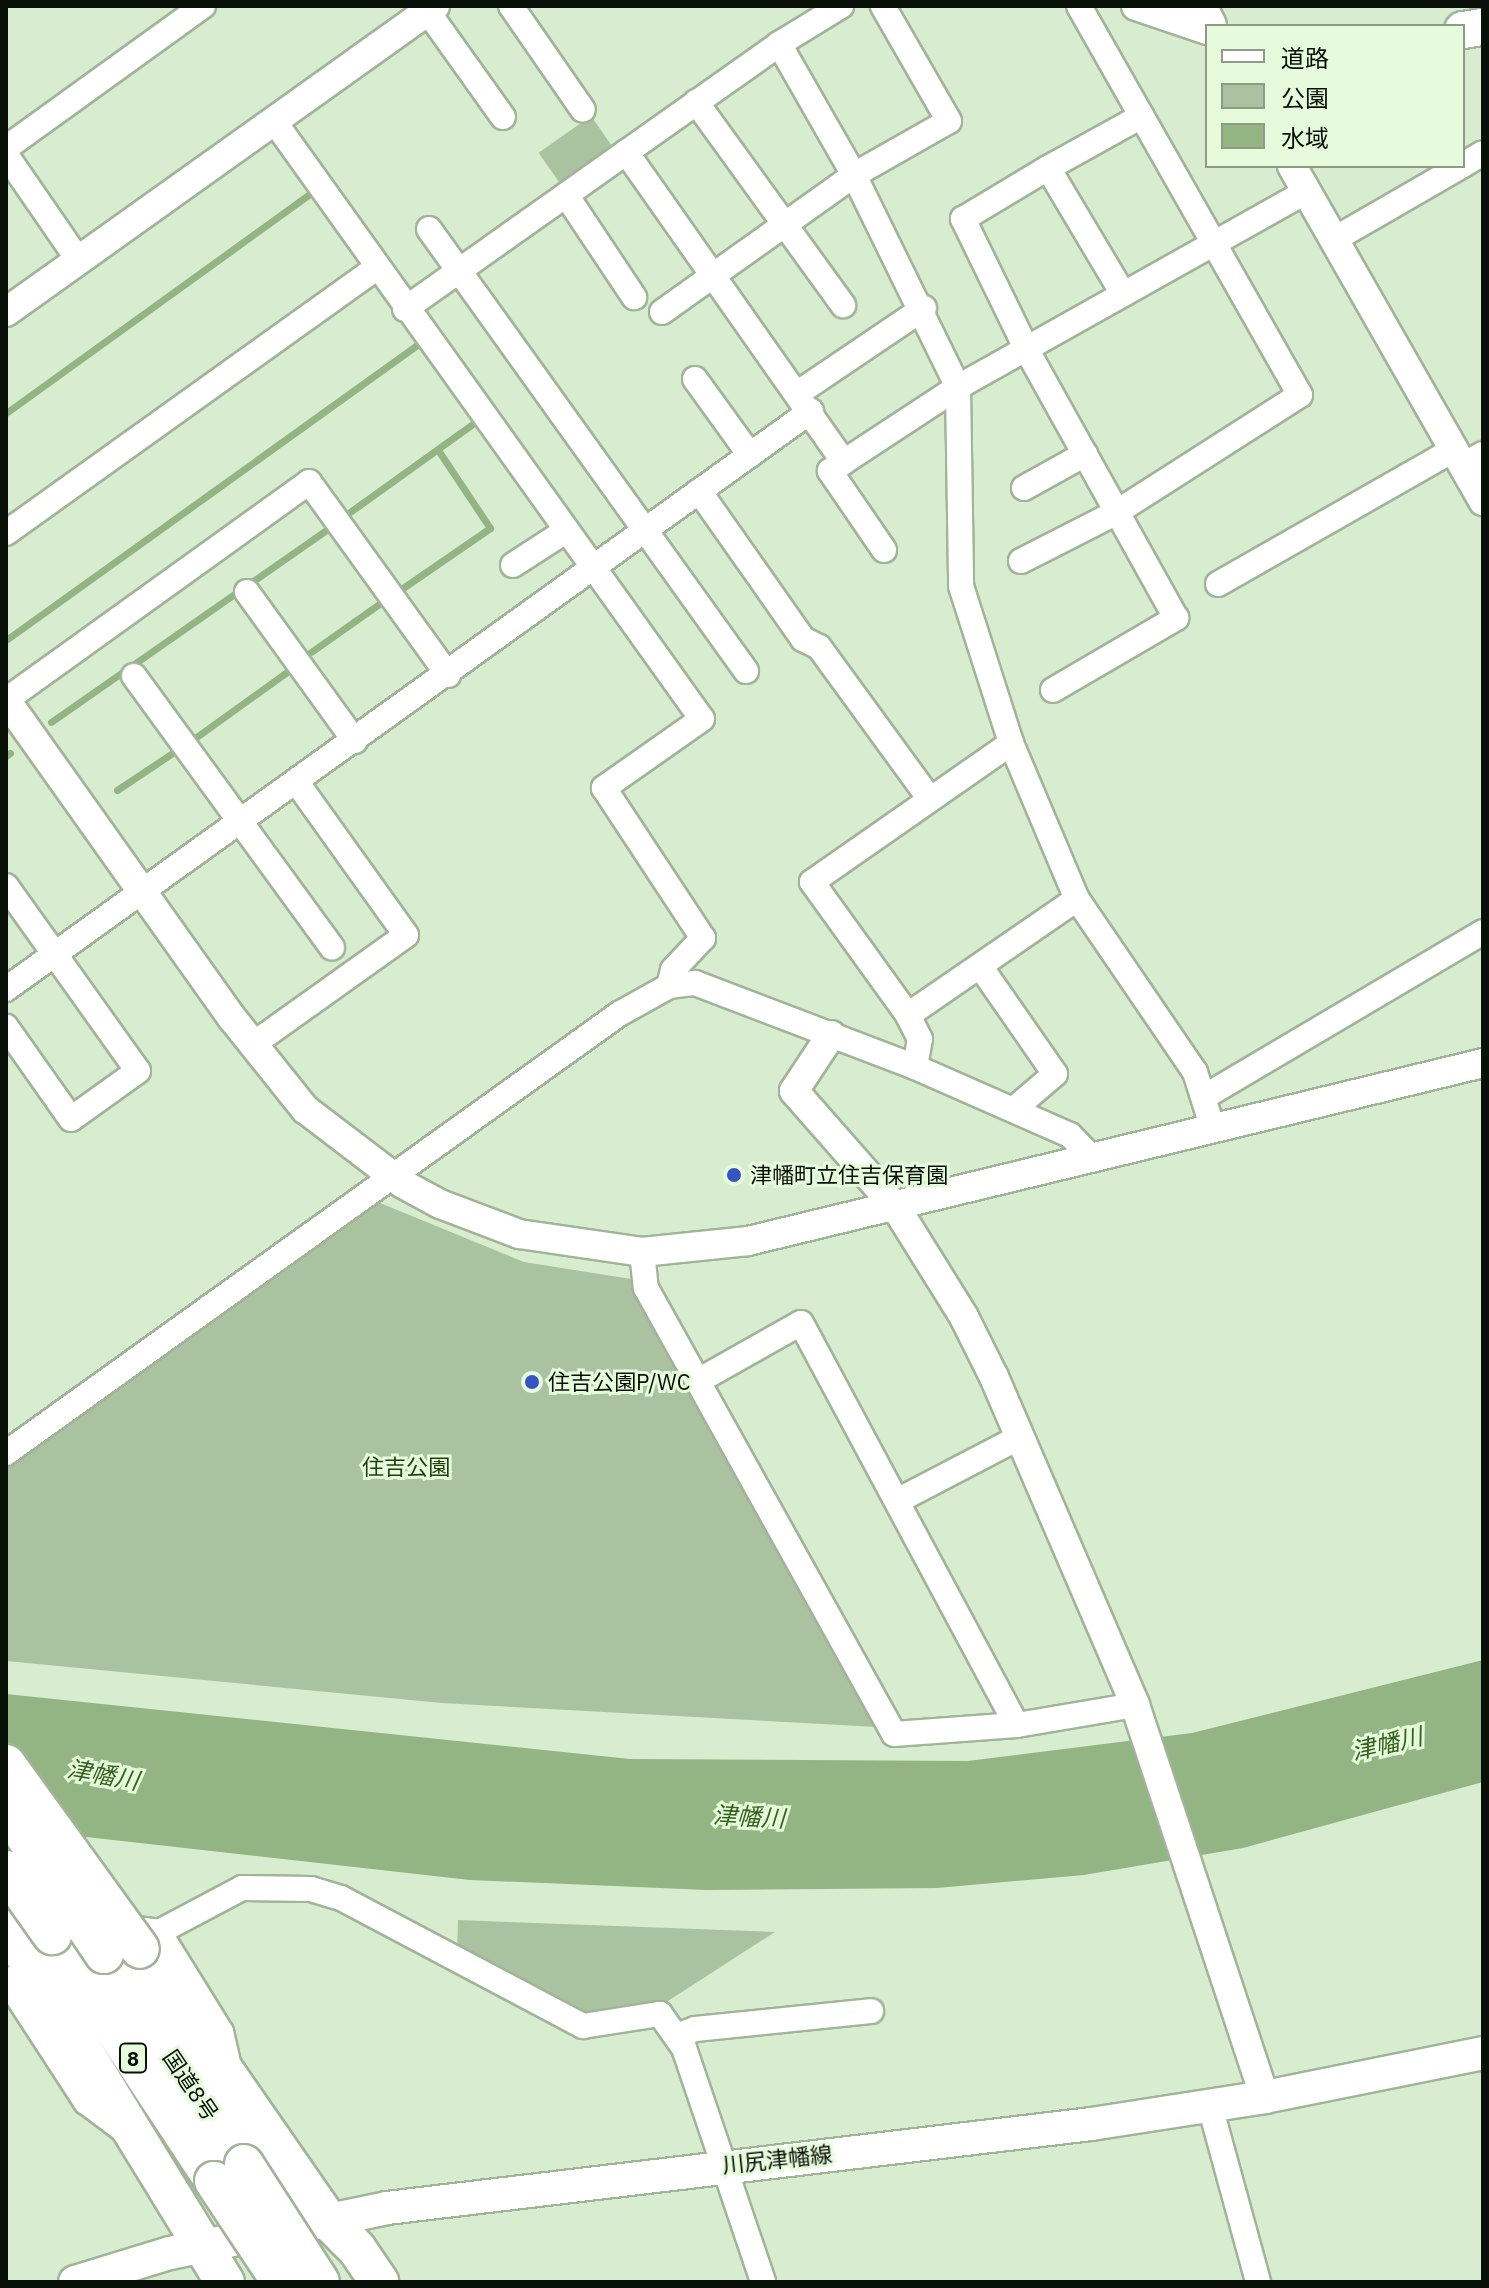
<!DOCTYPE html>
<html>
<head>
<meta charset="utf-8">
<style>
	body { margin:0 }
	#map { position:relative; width:1489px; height:2288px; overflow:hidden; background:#d8edcf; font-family:"IBM Plex Sans","Noto Sans JP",sans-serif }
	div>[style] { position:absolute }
	.green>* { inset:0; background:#abc2a1; transform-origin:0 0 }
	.water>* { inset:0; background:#93b483 }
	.stream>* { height:7px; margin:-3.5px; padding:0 3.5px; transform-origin:3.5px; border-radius:3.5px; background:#93b483 }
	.roads { filter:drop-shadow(2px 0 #a1b498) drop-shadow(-2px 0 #a1b498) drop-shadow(0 2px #a1b498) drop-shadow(0 -2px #a1b498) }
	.minor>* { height:24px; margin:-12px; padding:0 12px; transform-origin:12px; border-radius:12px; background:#fff }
	.tertiary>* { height:28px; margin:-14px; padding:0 14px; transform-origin:14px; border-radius:14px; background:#fff }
	.secondary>* { height:32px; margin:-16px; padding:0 16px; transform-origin:16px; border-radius:16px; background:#fff }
	.primary>* { height:36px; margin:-18px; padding:0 18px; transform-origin:18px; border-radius:18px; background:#fff }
	.trunk>* { height:38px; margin:-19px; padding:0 19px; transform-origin:19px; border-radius:19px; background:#fff }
	.bridges { filter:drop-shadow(2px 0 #a1b498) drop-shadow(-2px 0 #a1b498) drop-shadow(0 2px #a1b498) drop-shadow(0 -2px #a1b498) }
	.trunk-bridge>* { height:38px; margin:-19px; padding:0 19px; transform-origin:19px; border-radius:19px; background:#fff }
	.dots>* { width:22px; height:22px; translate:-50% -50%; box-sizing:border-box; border:4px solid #e6fadc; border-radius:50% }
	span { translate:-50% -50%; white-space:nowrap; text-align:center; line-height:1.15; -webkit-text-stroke:6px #e6fadc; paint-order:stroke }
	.shield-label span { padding:2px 6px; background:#e6fadc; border:2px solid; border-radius:6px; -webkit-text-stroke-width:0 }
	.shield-label { font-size:20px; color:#091007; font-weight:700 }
	.poi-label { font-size:22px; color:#091007 }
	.left { translate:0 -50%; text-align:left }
	.park-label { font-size:22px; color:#203f0c }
	.street-label { font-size:22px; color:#091007 }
	.water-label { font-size:24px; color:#37611e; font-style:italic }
	.frame { position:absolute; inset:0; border:8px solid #091007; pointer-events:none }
	.legend { position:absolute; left:1205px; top:24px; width:260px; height:144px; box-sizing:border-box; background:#e6fadc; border:2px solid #8e9c87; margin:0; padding:10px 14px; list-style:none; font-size:24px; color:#091007 }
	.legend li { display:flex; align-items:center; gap:16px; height:40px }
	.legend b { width:40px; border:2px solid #8e9c87 }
</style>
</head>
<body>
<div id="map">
	<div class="green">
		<div style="left:591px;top:116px;width:40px;height:64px;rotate:55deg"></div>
		<div style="clip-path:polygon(380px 1203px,524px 1262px,631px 1279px,877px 1727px,442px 1703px,6px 1661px,6px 1464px)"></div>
		<div style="clip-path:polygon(458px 1920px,775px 1932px,668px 2001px,591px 2015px,457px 1952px)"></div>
	</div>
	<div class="water">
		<div style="clip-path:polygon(1483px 1660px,1483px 1782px,1243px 1848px,1084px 1875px,937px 1888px,707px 1890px,470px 1880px,6px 1828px,6px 1694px,630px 1759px,968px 1761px,1192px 1733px)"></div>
	</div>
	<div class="stream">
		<div style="left:6px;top:413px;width:372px;rotate:-35.8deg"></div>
		<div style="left:343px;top:517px;width:158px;rotate:-35.7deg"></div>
		<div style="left:397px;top:592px;width:113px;rotate:-34.5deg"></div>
		<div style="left:490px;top:528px;width:94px;rotate:-123.7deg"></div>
		<div style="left:6px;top:640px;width:510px;rotate:-35.66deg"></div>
		<div style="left:311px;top:652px;width:87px;rotate:-35.2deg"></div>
		<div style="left:51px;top:722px;width:339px;rotate:-34.9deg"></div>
		<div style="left:195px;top:738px;width:118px;rotate:-35.7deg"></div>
		<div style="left:6px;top:756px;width:5px;rotate:-37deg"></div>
		<div style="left:117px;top:790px;width:65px;rotate:-33.7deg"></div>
	</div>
	<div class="roads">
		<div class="minor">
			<div style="left:511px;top:6px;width:126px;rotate:55.3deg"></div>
			<div style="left:428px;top:12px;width:129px;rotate:54.5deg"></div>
			<div style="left:779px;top:44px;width:151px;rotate:60.2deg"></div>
			<div style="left:854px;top:175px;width:236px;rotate:63.9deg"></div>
			<div style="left:958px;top:387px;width:199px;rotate:89.1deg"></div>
			<div style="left:961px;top:586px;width:165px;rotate:72.3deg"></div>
			<div style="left:1011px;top:743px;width:169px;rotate:67.1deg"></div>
			<div style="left:1077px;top:899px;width:209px;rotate:55.7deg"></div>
			<div style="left:1195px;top:1072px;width:60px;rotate:72.5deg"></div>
			<div style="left:696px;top:102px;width:251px;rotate:54.1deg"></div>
			<div style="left:274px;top:121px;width:735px;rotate:54.41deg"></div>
			<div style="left:702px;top:719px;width:120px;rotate:144.9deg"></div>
			<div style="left:604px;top:788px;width:180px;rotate:56.6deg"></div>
			<div style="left:703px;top:938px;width:44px;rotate:133.2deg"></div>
			<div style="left:673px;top:970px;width:16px;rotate:104deg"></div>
			<div style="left:6px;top:148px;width:243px;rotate:-35.8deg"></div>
			<div style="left:626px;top:152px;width:379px;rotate:54.9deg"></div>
			<div style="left:6px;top:155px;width:129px;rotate:55.4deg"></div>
			<div style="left:1463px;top:165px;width:23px;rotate:-31deg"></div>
			<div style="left:1048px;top:168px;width:107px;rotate:-29deg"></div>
			<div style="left:566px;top:195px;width:123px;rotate:56.3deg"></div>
			<div style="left:429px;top:229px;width:544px;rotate:54.35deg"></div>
			<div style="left:1333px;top:240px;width:148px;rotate:-30deg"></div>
			<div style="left:405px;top:309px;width:458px;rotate:-35.3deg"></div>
			<div style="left:779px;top:44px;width:73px;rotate:-31.5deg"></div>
			<div style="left:662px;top:312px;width:236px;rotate:-35.5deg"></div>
			<div style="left:854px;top:175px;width:109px;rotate:-29.6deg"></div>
			<div style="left:949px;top:121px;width:133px;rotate:-119.9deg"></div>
			<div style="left:695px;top:379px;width:94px;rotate:54.1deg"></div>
			<div style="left:798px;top:393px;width:152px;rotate:-34deg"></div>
			<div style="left:1462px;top:466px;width:24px;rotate:-30deg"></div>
			<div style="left:1024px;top:488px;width:70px;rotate:-29.1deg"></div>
			<div style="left:699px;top:491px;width:181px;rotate:54.9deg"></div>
			<div style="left:803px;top:639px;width:18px;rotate:27deg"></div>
			<div style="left:819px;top:647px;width:187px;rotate:53.9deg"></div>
			<div style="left:6px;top:533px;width:455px;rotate:-35.6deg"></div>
			<div style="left:884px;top:550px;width:96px;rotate:-124.4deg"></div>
			<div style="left:830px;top:471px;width:153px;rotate:-33.3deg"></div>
			<div style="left:958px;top:387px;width:400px;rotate:-29.3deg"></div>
			<div style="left:1021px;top:561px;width:108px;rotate:-27deg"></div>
			<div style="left:1117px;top:512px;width:217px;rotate:-32.6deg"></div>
			<div style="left:1300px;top:395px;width:447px;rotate:-119.6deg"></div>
			<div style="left:513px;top:565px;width:61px;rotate:-32.9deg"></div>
			<div style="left:1218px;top:584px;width:271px;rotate:-29.7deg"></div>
			<div style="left:247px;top:592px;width:184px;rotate:54.1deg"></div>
			<div style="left:134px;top:676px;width:336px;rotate:53.9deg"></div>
			<div style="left:1053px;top:690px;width:143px;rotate:-30.3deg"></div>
			<div style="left:1176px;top:618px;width:309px;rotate:-119.1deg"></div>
			<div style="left:1026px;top:348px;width:144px;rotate:-116deg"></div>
			<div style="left:963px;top:219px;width:99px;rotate:-31deg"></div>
			<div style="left:1048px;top:168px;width:147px;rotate:59.2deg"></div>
			<div style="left:6px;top:700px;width:373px;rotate:-35.7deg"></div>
			<div style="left:309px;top:482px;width:238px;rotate:54.2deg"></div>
			<div style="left:6px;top:886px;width:227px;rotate:54.5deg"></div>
			<div style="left:138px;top:1071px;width:82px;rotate:144.4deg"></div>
			<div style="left:71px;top:1119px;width:113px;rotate:-125.2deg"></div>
			<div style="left:980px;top:966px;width:131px;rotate:55.2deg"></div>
			<div style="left:1055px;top:1074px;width:54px;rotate:139.5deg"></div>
			<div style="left:6px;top:989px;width:991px;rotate:-35.68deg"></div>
			<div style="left:908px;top:1015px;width:205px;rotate:-34.5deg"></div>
			<div style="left:252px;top:1045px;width:189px;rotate:-35.5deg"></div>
			<div style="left:406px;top:935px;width:187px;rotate:-125.6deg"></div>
			<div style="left:915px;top:1067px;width:28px;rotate:-80deg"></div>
			<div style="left:920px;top:1039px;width:27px;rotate:-117deg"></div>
			<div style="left:908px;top:1015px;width:164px;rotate:-125.8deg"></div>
			<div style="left:812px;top:882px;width:243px;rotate:-34.9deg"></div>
			<div style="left:1204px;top:1097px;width:324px;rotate:-30.6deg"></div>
			<div style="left:642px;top:1252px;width:36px;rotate:84deg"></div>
			<div style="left:646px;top:1288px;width:510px;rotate:60.92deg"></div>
			<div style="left:894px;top:1734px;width:123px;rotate:-4.2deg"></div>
			<div style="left:1017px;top:1725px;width:120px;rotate:-9.6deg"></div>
			<div style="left:698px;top:1381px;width:118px;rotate:-29.4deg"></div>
			<div style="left:801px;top:1323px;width:456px;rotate:61.8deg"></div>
			<div style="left:6px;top:1453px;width:754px;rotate:-35.61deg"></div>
			<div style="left:619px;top:1014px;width:57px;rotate:-29.2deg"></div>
			<div style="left:669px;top:986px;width:26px;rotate:-7deg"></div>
			<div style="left:695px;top:983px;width:235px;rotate:20.9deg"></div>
			<div style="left:915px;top:1067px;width:169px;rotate:23.7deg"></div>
			<div style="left:1070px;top:1135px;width:32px;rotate:46deg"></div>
			<div style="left:899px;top:1500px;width:136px;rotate:-27.5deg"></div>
			<div style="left:120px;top:1927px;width:39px;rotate:7deg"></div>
			<div style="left:159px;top:1932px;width:94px;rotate:-27.9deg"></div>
			<div style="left:242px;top:1888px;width:69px;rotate:0.8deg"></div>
			<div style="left:311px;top:1889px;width:31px;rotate:17deg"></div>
			<div style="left:341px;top:1898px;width:274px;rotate:27.9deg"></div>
			<div style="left:583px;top:2026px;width:78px;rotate:-8.9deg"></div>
			<div style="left:660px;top:2014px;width:42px;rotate:54.8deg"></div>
			<div style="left:684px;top:2048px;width:247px;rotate:71.3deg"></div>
			<div style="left:159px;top:1932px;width:118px;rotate:58.2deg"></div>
			<div style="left:221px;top:2032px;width:28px;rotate:77deg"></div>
			<div style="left:6px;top:1979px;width:147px;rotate:57deg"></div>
			<div style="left:86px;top:2102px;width:45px;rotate:36.9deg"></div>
			<div style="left:676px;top:2036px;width:20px;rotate:-20deg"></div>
			<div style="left:695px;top:2029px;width:177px;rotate:-5.8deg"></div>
			<div style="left:1210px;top:2106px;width:182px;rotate:74.7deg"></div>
		</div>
		<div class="tertiary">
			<div style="left:1136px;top:6px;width:75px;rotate:18.7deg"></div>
			<div style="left:1292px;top:166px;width:386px;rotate:60.3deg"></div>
			<div style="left:6px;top:312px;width:527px;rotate:-35.5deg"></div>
			<div style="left:6px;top:700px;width:390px;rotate:54.6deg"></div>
			<div style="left:232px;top:1018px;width:117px;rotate:51.3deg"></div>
			<div style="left:305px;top:1109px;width:123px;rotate:37.4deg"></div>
			<div style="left:403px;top:1184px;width:42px;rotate:28.4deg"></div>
			<div style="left:440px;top:1204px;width:85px;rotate:20.8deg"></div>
			<div style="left:519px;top:1234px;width:124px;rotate:8.3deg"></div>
			<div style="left:642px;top:1252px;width:107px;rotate:-5.9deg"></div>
			<div style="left:748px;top:1241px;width:756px;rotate:-13.61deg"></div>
			<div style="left:831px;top:1035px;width:67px;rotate:123.5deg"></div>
			<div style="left:794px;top:1091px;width:153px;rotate:48.7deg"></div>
			<div style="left:895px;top:1206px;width:131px;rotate:58.1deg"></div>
			<div style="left:964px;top:1317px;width:67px;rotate:63.4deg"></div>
			<div style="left:994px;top:1377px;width:357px;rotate:66.7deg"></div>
			<div style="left:1135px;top:1705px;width:413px;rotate:71.7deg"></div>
		</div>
		<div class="secondary">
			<div style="left:75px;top:2282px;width:99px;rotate:-17deg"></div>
			<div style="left:170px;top:2253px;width:222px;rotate:-11.7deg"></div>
			<div style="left:387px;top:2208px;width:709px;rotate:-6.8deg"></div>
			<div style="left:1091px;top:2124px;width:176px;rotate:-8.8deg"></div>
			<div style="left:1265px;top:2097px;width:222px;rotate:-11.4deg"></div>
		</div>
		<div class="primary">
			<div style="left:1198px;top:6px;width:22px;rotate:63deg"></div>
			<div style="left:1463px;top:30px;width:20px;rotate:-9deg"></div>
		</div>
		<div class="trunk">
			<div style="left:6px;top:1925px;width:419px;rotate:58.5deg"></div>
			<div style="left:52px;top:1935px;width:295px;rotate:56.6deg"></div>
			<div style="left:140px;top:1949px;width:328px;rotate:55.3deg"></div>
			<div style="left:327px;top:2219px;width:42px;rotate:45deg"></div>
			<div style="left:357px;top:2249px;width:40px;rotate:56deg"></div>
			<div style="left:104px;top:1954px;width:252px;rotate:56.3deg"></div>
		</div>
	</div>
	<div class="bridges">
		<div class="trunk-bridge">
			<div style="left:6px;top:1764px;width:228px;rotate:54.1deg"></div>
			<div style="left:6px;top:1808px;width:176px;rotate:56.1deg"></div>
			<div style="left:6px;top:1870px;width:80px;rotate:54.7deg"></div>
			<div style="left:244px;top:2164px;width:140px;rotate:57.2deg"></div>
			<div style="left:214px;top:2181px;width:121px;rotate:56.4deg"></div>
		</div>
	</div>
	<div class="dots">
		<div style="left:734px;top:1175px;background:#3754c5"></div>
		<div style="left:532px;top:1382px;background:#3754c5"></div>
	</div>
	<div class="shield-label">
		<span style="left:133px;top:2058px">8</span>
	</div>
	<div class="poi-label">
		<span class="left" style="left:750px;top:1175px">津幡町立住吉保育園</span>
		<span class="left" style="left:548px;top:1382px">住吉公園P/WC</span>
	</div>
	<div class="park-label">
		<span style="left:406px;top:1467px">住吉公園</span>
	</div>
	<div class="street-label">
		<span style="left:191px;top:2085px;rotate:56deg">国道8号</span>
		<span style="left:777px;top:2159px;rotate:-6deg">川尻津幡線</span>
	</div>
	<div class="water-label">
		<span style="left:1387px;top:1744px;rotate:-13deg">津幡川</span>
		<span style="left:103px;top:1775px;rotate:10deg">津幡川</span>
		<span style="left:749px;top:1817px;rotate:3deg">津幡川</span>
	</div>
	<div class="frame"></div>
	<ul class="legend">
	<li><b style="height:10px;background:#fff"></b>道路</li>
	<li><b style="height:22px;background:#abc2a1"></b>公園</li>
	<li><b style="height:22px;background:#93b483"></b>水域</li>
	</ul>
</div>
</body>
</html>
